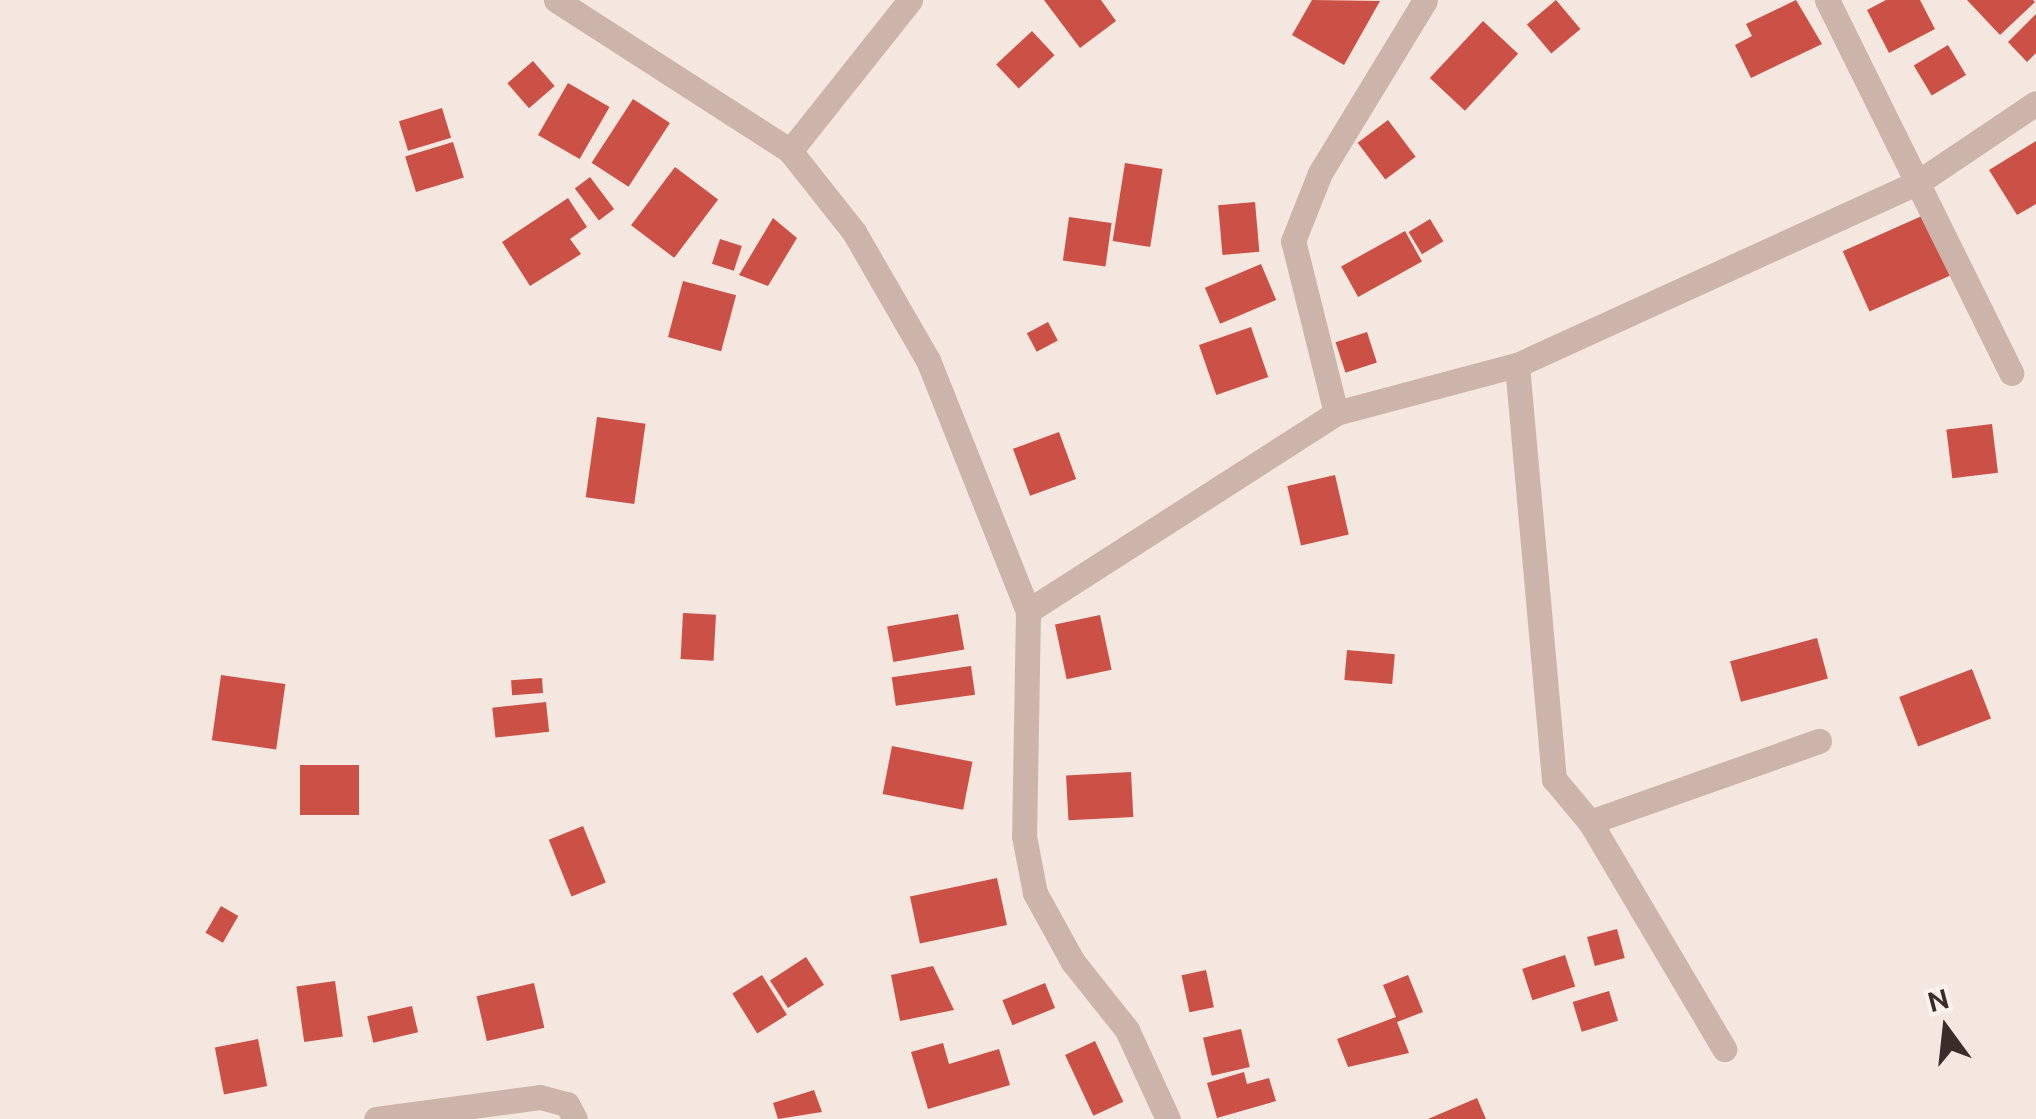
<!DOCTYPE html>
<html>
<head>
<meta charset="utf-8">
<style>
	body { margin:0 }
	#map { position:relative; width:2036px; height:1119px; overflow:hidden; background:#f4e7df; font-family:Ubuntu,sans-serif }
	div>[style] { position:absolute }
	.building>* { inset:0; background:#cb5046; transform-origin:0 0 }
	.minor>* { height:25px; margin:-12.5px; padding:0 12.5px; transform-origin:12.5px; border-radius:12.5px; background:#cdb4aa }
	span { translate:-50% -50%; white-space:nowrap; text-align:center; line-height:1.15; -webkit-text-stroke:8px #fbf2ec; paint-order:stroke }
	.north { position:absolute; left:1896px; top:979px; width:100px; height:100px; -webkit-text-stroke:8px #fbf2ec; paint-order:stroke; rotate:345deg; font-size:28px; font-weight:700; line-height:40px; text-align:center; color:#3b2c2a }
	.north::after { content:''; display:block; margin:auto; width:35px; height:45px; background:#3b2c2a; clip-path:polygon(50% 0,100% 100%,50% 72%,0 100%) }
</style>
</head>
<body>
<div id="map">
	<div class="building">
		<div style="clip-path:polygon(1044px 0,1101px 0,1116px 21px,1080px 48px)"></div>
		<div style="clip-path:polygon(1312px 0,1380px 1px,1344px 65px,1292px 35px)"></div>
		<div style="left:1556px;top:0;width:38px;height:38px;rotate:50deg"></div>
		<div style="clip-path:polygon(1796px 0,1822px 44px,1751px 78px,1735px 45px,1752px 36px,1746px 24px)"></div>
		<div style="clip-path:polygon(1886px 0,1920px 0,1935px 29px,1889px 53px,1867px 10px)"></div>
		<div style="clip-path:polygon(1967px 0,2033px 0,2035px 2px,2000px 35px)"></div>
		<div style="clip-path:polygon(2036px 14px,2036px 53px,2027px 62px,2008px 42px)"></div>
		<div style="left:1483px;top:21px;width:48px;height:78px;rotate:43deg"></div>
		<div style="left:1032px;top:31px;width:33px;height:49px;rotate:47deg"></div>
		<div style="left:1948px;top:45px;width:35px;height:40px;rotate:59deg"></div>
		<div style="left:533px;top:61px;width:33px;height:34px;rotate:49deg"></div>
		<div style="left:568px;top:83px;width:48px;height:60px;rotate:30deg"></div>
		<div style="left:633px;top:99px;width:44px;height:76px;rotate:33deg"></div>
		<div style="left:442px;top:108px;width:31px;height:45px;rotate:73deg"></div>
		<div style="left:1388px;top:120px;width:46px;height:38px;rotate:53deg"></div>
		<div style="clip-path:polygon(2036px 141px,2036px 204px,2017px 215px,1989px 170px)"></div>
		<div style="left:453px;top:142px;width:37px;height:50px;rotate:73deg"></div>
		<div style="left:1125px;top:163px;width:38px;height:79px;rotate:9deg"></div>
		<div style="left:675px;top:167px;width:54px;height:73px;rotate:37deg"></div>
		<div style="left:590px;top:177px;width:40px;height:19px;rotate:53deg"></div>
		<div style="clip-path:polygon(568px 198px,587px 227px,570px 239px,581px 254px,530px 286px,502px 242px)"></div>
		<div style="left:1255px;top:202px;width:50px;height:37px;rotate:85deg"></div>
		<div style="left:1924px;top:215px;width:66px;height:89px;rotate:66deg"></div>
		<div style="left:1069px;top:217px;width:43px;height:44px;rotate:8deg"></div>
		<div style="clip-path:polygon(773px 218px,797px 238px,768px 286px,739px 275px)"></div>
		<div style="left:1430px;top:219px;width:26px;height:25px;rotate:59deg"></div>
		<div style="left:1405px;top:231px;width:35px;height:73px;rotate:61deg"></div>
		<div style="left:720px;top:239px;width:23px;height:26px;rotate:18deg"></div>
		<div style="left:1261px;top:264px;width:39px;height:61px;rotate:67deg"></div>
		<div style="left:683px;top:281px;width:55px;height:58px;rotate:15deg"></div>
		<div style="left:1048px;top:322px;width:21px;height:24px;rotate:62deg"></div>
		<div style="left:1251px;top:327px;width:53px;height:55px;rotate:71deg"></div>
		<div style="left:1367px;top:332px;width:32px;height:33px;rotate:72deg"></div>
		<div style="left:597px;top:417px;width:49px;height:81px;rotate:8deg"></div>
		<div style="left:1992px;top:424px;width:49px;height:46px;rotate:83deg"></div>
		<div style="left:1059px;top:432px;width:50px;height:49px;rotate:70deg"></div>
		<div style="left:1335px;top:475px;width:61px;height:49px;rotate:77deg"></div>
		<div style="left:683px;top:613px;width:33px;height:46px;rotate:3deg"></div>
		<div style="left:958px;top:614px;width:36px;height:72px;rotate:80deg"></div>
		<div style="left:1100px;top:615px;width:56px;height:46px;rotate:78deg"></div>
		<div style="left:1817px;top:638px;width:42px;height:90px;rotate:75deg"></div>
		<div style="left:1347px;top:650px;width:48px;height:30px;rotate:5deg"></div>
		<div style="left:971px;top:666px;width:29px;height:80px;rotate:82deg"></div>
		<div style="left:1972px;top:669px;width:53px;height:78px;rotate:69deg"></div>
		<div style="left:221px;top:675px;width:65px;height:66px;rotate:8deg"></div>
		<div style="left:542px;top:678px;width:15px;height:31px;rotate:86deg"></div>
		<div style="left:546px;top:702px;width:30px;height:54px;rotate:84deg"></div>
		<div style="left:892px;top:746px;width:82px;height:49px;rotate:11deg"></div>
		<div style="left:300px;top:765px;width:59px;height:50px"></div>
		<div style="left:1131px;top:772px;width:45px;height:65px;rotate:87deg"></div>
		<div style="left:583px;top:826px;width:61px;height:37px;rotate:68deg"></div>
		<div style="left:997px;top:878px;width:48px;height:89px;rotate:78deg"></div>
		<div style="left:221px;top:906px;width:20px;height:31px;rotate:30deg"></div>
		<div style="left:1617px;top:929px;width:30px;height:31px;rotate:75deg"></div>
		<div style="left:1565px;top:955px;width:33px;height:45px;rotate:72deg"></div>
		<div style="left:806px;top:957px;width:33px;height:43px;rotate:57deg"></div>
		<div style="clip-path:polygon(933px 966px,954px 1010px,900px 1021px,891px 975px)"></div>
		<div style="left:1206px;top:970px;width:38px;height:25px;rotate:78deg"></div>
		<div style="left:762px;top:975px;width:47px;height:35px;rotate:58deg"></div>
		<div style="clip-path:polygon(1408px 975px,1423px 1012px,1397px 1022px,1409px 1053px,1348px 1067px,1337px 1039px,1396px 1017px,1383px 985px)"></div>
		<div style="left:335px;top:981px;width:56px;height:39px;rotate:82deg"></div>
		<div style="left:534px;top:983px;width:46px;height:59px;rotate:77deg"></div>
		<div style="left:1045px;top:983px;width:27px;height:46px;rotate:68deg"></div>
		<div style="left:1609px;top:991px;width:31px;height:38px;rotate:73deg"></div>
		<div style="left:412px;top:1006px;width:27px;height:46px;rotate:77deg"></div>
		<div style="left:1241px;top:1029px;width:39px;height:39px;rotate:77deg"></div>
		<div style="left:258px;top:1039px;width:48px;height:44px;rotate:79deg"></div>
		<div style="left:1095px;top:1041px;width:67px;height:33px;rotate:65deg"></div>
		<div style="clip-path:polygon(943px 1043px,949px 1064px,999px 1049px,1010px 1085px,928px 1109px,911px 1052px)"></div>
		<div style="clip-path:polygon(1244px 1072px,1247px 1084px,1269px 1078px,1276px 1101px,1217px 1118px,1207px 1083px)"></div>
		<div style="clip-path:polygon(814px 1090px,822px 1112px,778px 1119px,773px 1103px)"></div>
		<div style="clip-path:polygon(1477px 1098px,1486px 1119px,1428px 1119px)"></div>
	</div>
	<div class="minor">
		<div style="left:556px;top:0;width:278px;rotate:32.8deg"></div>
		<div style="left:790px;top:151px;width:103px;rotate:51.7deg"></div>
		<div style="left:854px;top:232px;width:148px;rotate:60deg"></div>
		<div style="left:928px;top:360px;width:270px;rotate:68.3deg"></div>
		<div style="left:1028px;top:611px;width:225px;rotate:91deg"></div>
		<div style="left:1024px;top:836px;width:58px;rotate:79.1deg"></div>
		<div style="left:1035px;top:893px;width:79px;rotate:61.2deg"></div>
		<div style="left:1073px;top:962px;width:87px;rotate:51.5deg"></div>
		<div style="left:1127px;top:1030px;width:98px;rotate:65.3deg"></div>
		<div style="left:1827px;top:0;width:416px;rotate:63.7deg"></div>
		<div style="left:790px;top:151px;width:193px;rotate:-51.5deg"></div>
		<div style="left:1517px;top:365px;width:416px;rotate:84.9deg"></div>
		<div style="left:1554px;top:779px;width:56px;rotate:50.1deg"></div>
		<div style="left:1590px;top:822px;width:264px;rotate:59.4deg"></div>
		<div style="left:1336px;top:413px;width:187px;rotate:-14.9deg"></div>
		<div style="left:1517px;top:365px;width:439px;rotate:-24.5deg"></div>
		<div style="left:1917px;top:183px;width:143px;rotate:-33.9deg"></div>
		<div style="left:1028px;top:611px;width:366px;rotate:-32.7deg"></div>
		<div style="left:1336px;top:413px;width:177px;rotate:-104deg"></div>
		<div style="left:1293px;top:241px;width:73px;rotate:-68.3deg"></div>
		<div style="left:1320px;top:173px;width:202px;rotate:-58.7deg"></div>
		<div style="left:1590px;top:822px;width:243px;rotate:-19.5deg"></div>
		<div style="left:376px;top:1119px;width:165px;rotate:-7.6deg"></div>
		<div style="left:540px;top:1097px;width:28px;rotate:15deg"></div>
		<div style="left:567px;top:1104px;width:17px;rotate:62deg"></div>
	</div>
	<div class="north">N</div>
</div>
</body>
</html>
